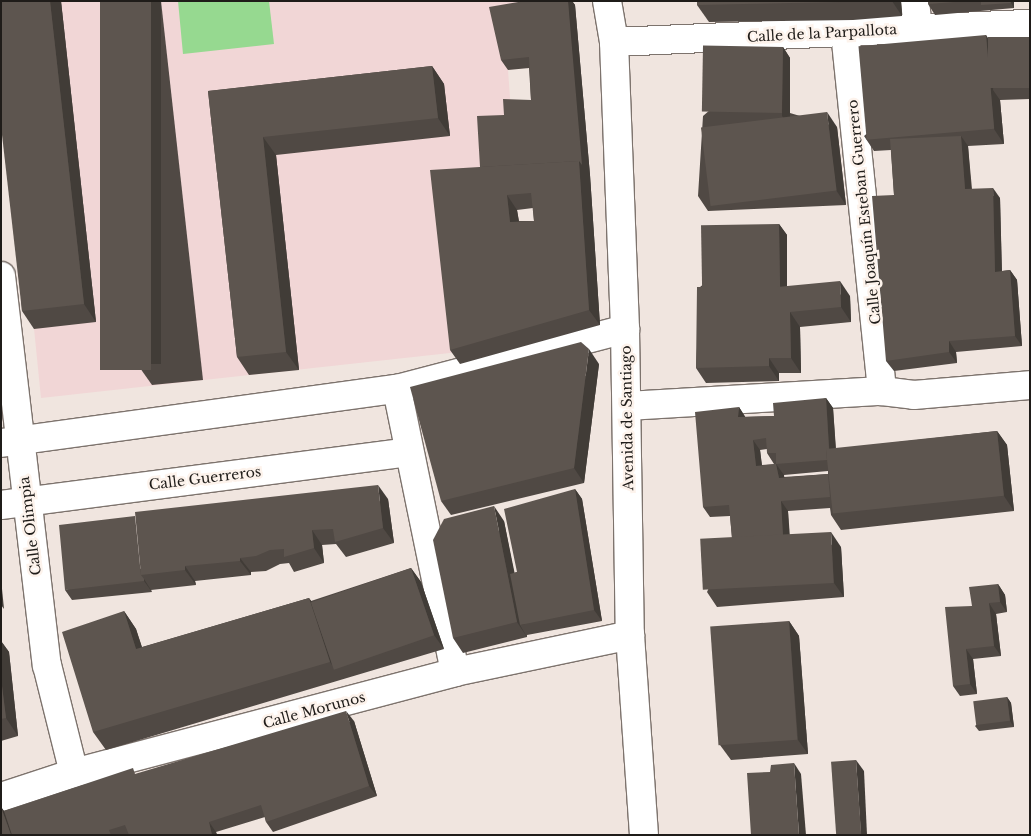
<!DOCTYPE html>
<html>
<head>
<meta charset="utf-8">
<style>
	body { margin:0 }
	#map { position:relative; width:1031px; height:836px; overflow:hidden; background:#f0e5df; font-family:"Libre Baskerville",serif }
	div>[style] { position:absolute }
	.education>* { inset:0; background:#f1d6d6 }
	.green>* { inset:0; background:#96d990 }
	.roads { filter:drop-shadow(1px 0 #7d736d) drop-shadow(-1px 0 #7d736d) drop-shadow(0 1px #7d736d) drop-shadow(0 -1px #7d736d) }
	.minor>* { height:28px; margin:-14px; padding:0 14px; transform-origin:14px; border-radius:14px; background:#fff }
	.wall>* { inset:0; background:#504944 }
	.shaded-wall>* { inset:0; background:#413c37; transform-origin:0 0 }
	.building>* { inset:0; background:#5d554f; transform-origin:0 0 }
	span { translate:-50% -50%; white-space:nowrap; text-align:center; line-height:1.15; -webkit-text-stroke:5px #fdf3ec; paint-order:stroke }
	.street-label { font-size:14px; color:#1f1c19 }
	.frame { position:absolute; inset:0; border:2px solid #1f1c19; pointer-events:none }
</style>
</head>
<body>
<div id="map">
	<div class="education">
		<div style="clip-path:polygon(1px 1px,572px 1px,575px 5px,497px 17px,508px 70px,512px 125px,488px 181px,459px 352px,41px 398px)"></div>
	</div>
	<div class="green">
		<div style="clip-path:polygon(178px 1px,269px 1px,274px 44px,183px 54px)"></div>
	</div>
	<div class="roads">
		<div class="minor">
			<div style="left:607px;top:1px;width:42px;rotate:80.3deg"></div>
			<div style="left:614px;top:42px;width:287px;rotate:87.8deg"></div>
			<div style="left:625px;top:329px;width:306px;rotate:89.1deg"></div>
			<div style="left:630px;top:635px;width:200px;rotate:86deg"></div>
			<div style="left:915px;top:1px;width:28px;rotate:84deg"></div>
			<div style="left:845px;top:32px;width:361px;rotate:84.1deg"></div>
			<div style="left:614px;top:42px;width:416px;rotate:-2.5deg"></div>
			<div style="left:1px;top:276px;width:392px;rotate:83.3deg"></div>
			<div style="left:47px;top:665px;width:111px;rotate:76deg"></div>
			<div style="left:627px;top:406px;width:255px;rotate:-3.4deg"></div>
			<div style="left:882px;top:391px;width:32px;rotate:7deg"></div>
			<div style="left:914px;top:395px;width:116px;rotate:-4.9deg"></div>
			<div style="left:1px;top:443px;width:400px;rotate:-7.8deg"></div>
			<div style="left:1px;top:505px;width:411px;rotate:-7.4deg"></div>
			<div style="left:455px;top:672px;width:289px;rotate:-101.6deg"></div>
			<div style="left:397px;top:389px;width:236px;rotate:-14.7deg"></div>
			<div style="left:1px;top:797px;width:77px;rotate:-18.2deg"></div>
			<div style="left:74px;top:773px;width:394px;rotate:-14.8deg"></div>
			<div style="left:455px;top:672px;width:179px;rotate:-11.9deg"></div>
		</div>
	</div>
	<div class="wall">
		<div style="clip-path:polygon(1px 1px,61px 1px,96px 322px,34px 329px,22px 311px)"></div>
		<div style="clip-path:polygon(100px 1px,161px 1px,203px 380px,152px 385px,140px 368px)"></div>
		<div style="clip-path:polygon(evenodd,524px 1px,572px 1px,575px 5px,590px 175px,600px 325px,460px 364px,450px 350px,481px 167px,504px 115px,531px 100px,529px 68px,508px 70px,501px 60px,524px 1px,533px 208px,534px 221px,519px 221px,517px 210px,533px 208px)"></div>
		<div style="clip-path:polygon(697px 1px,901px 1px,902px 16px,853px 20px,709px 22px,697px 5px)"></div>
		<div style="clip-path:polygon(928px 1px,1014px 1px,1014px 8px,935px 15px,928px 4px)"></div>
		<div style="clip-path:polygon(986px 35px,988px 39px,1030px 37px,1030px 99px,1000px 100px,1004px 144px,968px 146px,972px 189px,1000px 198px,1002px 271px,1010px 270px,1017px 280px,1022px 346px,956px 352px,957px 363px,894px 371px,886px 361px,894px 195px,891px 150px,874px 151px,864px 136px)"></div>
		<div style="clip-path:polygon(783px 47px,790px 58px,790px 113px,837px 127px,846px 205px,708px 211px,698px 196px,703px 116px)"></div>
		<div style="clip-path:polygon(432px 66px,444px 84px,450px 136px,276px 155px,299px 370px,249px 375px,237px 357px,208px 91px)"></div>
		<div style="clip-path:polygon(779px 224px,787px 235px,787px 286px,850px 296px,851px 322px,800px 327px,801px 373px,779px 373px,779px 381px,706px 383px,696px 368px,700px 287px)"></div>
		<div style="clip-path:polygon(599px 364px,584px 483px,451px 515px,441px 501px)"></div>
		<div style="clip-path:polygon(evenodd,826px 398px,833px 408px,836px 449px,997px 431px,1007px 445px,1014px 511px,841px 530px,831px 515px,830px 508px,788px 511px,789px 535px,841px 547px,844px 597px,717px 607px,707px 592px,732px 538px,730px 516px,710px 517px,703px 507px,739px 407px,745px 417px,774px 416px,826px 398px,767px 449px,767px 453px,774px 464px,776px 464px,762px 465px,760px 450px,767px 449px,826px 398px,828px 471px,828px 474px,784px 477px,784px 475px,828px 471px)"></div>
		<div style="clip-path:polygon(575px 489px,582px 499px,602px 621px,527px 635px,527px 637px,463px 653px,453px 638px,504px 521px,514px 573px,517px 572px)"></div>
		<div style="clip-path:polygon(388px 499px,394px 543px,346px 557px,336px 544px,322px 545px,324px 563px,294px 572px,289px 563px,280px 564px,266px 571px,251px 572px,251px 575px,195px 581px,196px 585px,151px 590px,152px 592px,72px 600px,65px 590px)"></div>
		<div style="clip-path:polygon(411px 568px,421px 582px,444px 649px,106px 750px,93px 732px,124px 611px,136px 629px,142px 647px,309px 598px,311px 601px)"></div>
		<div style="clip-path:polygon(998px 584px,1005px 595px,1007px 612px,996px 614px,1001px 656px,973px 659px,977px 694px,960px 696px,953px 686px,972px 606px)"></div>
		<div style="clip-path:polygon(789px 621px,799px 636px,808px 754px,731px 760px,720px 745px)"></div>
		<div style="clip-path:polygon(1px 641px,9px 652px,18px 736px,1px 741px)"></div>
		<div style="clip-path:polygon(1007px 697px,1011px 703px,1014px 727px,979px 731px,975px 726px)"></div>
		<div style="clip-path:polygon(354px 721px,377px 796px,273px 832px,266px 822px,265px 817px,216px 832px,217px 835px,1px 835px,1px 807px,4px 811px,137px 774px)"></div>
	</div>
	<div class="shaded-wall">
		<div style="clip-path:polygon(50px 1px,61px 1px,96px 322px,84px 304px)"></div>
		<div style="left:151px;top:1px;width:10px;height:363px"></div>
		<div style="clip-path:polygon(568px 1px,572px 1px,575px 5px,590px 175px,600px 325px,589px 310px)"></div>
		<div style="clip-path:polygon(892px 1px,901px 1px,902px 16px)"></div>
		<div style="clip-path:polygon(1010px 1px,1014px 1px,1014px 8px,1011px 3px)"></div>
		<div style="clip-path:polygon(986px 35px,996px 50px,993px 90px,1000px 100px,1004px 144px,994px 129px)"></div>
		<div style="clip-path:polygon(783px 47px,790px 58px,790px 126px,782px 116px)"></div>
		<div style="clip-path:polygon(432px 66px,444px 84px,450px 136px,438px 118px)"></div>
		<div style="clip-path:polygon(827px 112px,837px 127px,846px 205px,836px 190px)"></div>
		<div style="clip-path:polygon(961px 136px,968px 146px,972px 200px,965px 189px)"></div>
		<div style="clip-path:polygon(263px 137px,276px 155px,299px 370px,286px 352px)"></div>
		<div style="clip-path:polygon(993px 188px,1000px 198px,1002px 282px,995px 272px)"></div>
		<div style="clip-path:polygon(507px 195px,517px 210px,521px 236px,510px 222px)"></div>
		<div style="clip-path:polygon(779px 224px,787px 235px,787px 301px,780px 291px)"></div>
		<div style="clip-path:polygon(1010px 270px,1017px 280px,1022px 346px,1015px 336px)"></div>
		<div style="clip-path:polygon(840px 281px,850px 296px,851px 322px,841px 307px)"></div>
		<div style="clip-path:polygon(790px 312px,800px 327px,801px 373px,791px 358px)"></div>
		<div style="clip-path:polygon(949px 341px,956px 352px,957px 363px,949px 352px)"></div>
		<div style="clip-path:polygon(589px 349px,599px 364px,584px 483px,574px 468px)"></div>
		<div style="clip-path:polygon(769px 358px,779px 373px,779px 381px,769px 366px)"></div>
		<div style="clip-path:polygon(826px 398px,833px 408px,837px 470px,830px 460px)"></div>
		<div style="clip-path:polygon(739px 407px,746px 418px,738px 417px)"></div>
		<div style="clip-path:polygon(997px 431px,1007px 445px,1014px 511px,1004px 496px)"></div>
		<div style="clip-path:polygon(753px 440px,760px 450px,763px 476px,756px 466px)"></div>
		<div style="clip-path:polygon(776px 464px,784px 475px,786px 488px,779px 478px)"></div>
		<div style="clip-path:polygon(378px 485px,388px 499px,394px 543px,383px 528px)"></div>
		<div style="clip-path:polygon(575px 489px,582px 499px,602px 621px,594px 610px)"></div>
		<div style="clip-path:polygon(781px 501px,788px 511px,791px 551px,783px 540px)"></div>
		<div style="clip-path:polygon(494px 506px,504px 521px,525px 624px,520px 625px,527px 637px,517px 622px)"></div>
		<div style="clip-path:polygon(312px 530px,322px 545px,324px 563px,314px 548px)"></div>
		<div style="clip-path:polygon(831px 532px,841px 547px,844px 597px,834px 583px)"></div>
		<div style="clip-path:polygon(240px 558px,251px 572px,251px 575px,240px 561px)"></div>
		<div style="clip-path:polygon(185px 566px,195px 581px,196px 585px,185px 570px)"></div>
		<div style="clip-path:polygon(411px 568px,421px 582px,444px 649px,434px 635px)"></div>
		<div style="clip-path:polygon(1px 579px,4px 609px,1px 605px)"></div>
		<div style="clip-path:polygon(144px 579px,151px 590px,152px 592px,144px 581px)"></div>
		<div style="clip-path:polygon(998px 584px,1005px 595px,1007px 612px,1000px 602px)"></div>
		<div style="clip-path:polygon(309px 598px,321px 615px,332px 665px,330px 662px)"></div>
		<div style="clip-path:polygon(989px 603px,996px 614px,1001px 656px,994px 646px)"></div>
		<div style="clip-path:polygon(124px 611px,136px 629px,148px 667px,136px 649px)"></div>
		<div style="clip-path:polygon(789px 621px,799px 636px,808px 754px,798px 740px)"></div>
		<div style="clip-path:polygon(1px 641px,9px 652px,18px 736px,6px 718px,1px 678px)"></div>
		<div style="clip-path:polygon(966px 649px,973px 659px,977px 694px,970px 684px)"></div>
		<div style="clip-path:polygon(1007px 697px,1011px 703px,1014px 727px,1010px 721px)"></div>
		<div style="clip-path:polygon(346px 711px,354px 721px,377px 796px,369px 786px)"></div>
		<div style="clip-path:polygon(856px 760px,864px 771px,867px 835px,861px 835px)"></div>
		<div style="clip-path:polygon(794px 763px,801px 774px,806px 835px,799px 835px)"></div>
		<div style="clip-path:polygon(1px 807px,11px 821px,16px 835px,11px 835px)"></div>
		<div style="clip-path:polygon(209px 822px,216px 832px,217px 835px,212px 835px)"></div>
	</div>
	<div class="building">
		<div style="clip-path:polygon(1px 1px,50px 1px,84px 304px,22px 311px,1px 126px)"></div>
		<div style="left:100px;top:1px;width:51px;height:369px"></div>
		<div style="clip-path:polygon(524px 1px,568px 1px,582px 165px,579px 161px,480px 167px,477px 116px,504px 115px,503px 99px,531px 100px,529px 57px,501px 60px,489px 7px)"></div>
		<div style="clip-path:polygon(697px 1px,854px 1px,840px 2px,697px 5px)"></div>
		<div style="clip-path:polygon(928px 1px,969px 1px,928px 4px)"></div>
		<div style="clip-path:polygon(981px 1px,1010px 1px,1011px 3px,981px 5px)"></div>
		<div style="left:986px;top:35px;width:94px;height:128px;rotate:85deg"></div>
		<div style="left:1030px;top:37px;width:51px;height:42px;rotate:90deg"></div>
		<div style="left:783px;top:47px;width:66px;height:80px;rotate:91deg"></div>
		<div style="clip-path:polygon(432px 66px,438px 118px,263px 137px,286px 352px,237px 357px,208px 91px)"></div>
		<div style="left:827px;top:112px;width:79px;height:127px;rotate:83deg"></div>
		<div style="clip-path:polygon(961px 136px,965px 189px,993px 188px,995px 272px,1010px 270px,1015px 336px,949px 341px,949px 352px,886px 361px,872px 196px,894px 195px,890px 139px)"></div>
		<div style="clip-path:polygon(evenodd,579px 161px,589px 310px,450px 350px,430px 170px,579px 161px,531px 193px,534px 221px,510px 222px,507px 195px,531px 193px)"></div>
		<div style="left:779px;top:224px;width:63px;height:78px;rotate:89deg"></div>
		<div style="clip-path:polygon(840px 281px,841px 307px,790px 312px,791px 358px,769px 358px,769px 366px,696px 368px,697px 287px,777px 287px)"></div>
		<div style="clip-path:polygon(581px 342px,589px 349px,574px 468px,441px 501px,410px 387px)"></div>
		<div style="clip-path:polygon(evenodd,826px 398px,829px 449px,826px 450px,827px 460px,776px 464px,779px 478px,828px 474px,830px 497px,781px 501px,783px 535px,732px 538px,729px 505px,703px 507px,695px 412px,739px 407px,738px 417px,774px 416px,773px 403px,826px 398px,766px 438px,767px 453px,776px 453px,776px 464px,756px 466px,753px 440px,766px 438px)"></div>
		<div style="left:997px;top:431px;width:65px;height:172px;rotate:84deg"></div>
		<div style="clip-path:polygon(378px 485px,383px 528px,335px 542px,333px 529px,312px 530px,314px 548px,284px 557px,284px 549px,270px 550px,256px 556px,240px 558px,240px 561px,185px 566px,185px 570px,141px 575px,135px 512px)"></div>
		<div style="clip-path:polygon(575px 489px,594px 610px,520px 625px,510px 574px,517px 572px,504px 509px)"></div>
		<div style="clip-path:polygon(494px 506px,517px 622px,453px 638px,433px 540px,444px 519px)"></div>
		<div style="clip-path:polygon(135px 516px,141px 575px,144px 579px,144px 581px,65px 590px,59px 525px)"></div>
		<div style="left:831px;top:532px;width:51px;height:131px;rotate:87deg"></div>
		<div style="left:411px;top:568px;width:71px;height:106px;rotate:71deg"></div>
		<div style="clip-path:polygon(998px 584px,1000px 602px,989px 603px,994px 646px,966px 649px,970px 684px,953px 686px,945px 607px,972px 606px,969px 587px)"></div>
		<div style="clip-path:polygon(309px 598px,330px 662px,93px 732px,62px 632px,124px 611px,136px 649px)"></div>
		<div style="left:789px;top:621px;width:119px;height:79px;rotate:86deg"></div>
		<div style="clip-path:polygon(1px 678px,6px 718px,1px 719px)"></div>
		<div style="left:1007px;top:697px;width:24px;height:34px;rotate:83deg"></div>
		<div style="clip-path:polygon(346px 711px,369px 786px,266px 822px,261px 805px,209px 822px,212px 835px,129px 835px,125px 825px,109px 830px,111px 835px,12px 835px,4px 811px,133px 768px,135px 774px)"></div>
		<div style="left:856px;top:760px;width:75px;height:25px;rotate:86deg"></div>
		<div style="clip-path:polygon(794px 763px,799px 835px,751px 835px,747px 773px,770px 772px,771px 765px)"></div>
		<div style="clip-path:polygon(1px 807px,11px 835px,1px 835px)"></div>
	</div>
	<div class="street-label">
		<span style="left:822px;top:33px;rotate:-3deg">Calle de la Parpallota</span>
		<span style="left:864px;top:212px;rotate:-96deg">Calle Joaquín Esteban Guerrero</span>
		<span style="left:627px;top:418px;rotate:-91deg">Avenida de Santiago</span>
		<span style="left:205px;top:478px;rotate:-7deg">Calle Guerreros</span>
		<span style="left:30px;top:526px;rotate:-97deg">Calle Olimpia</span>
		<span style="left:314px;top:710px;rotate:-15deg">Calle Morunos</span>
	</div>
	<div class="frame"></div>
</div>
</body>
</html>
